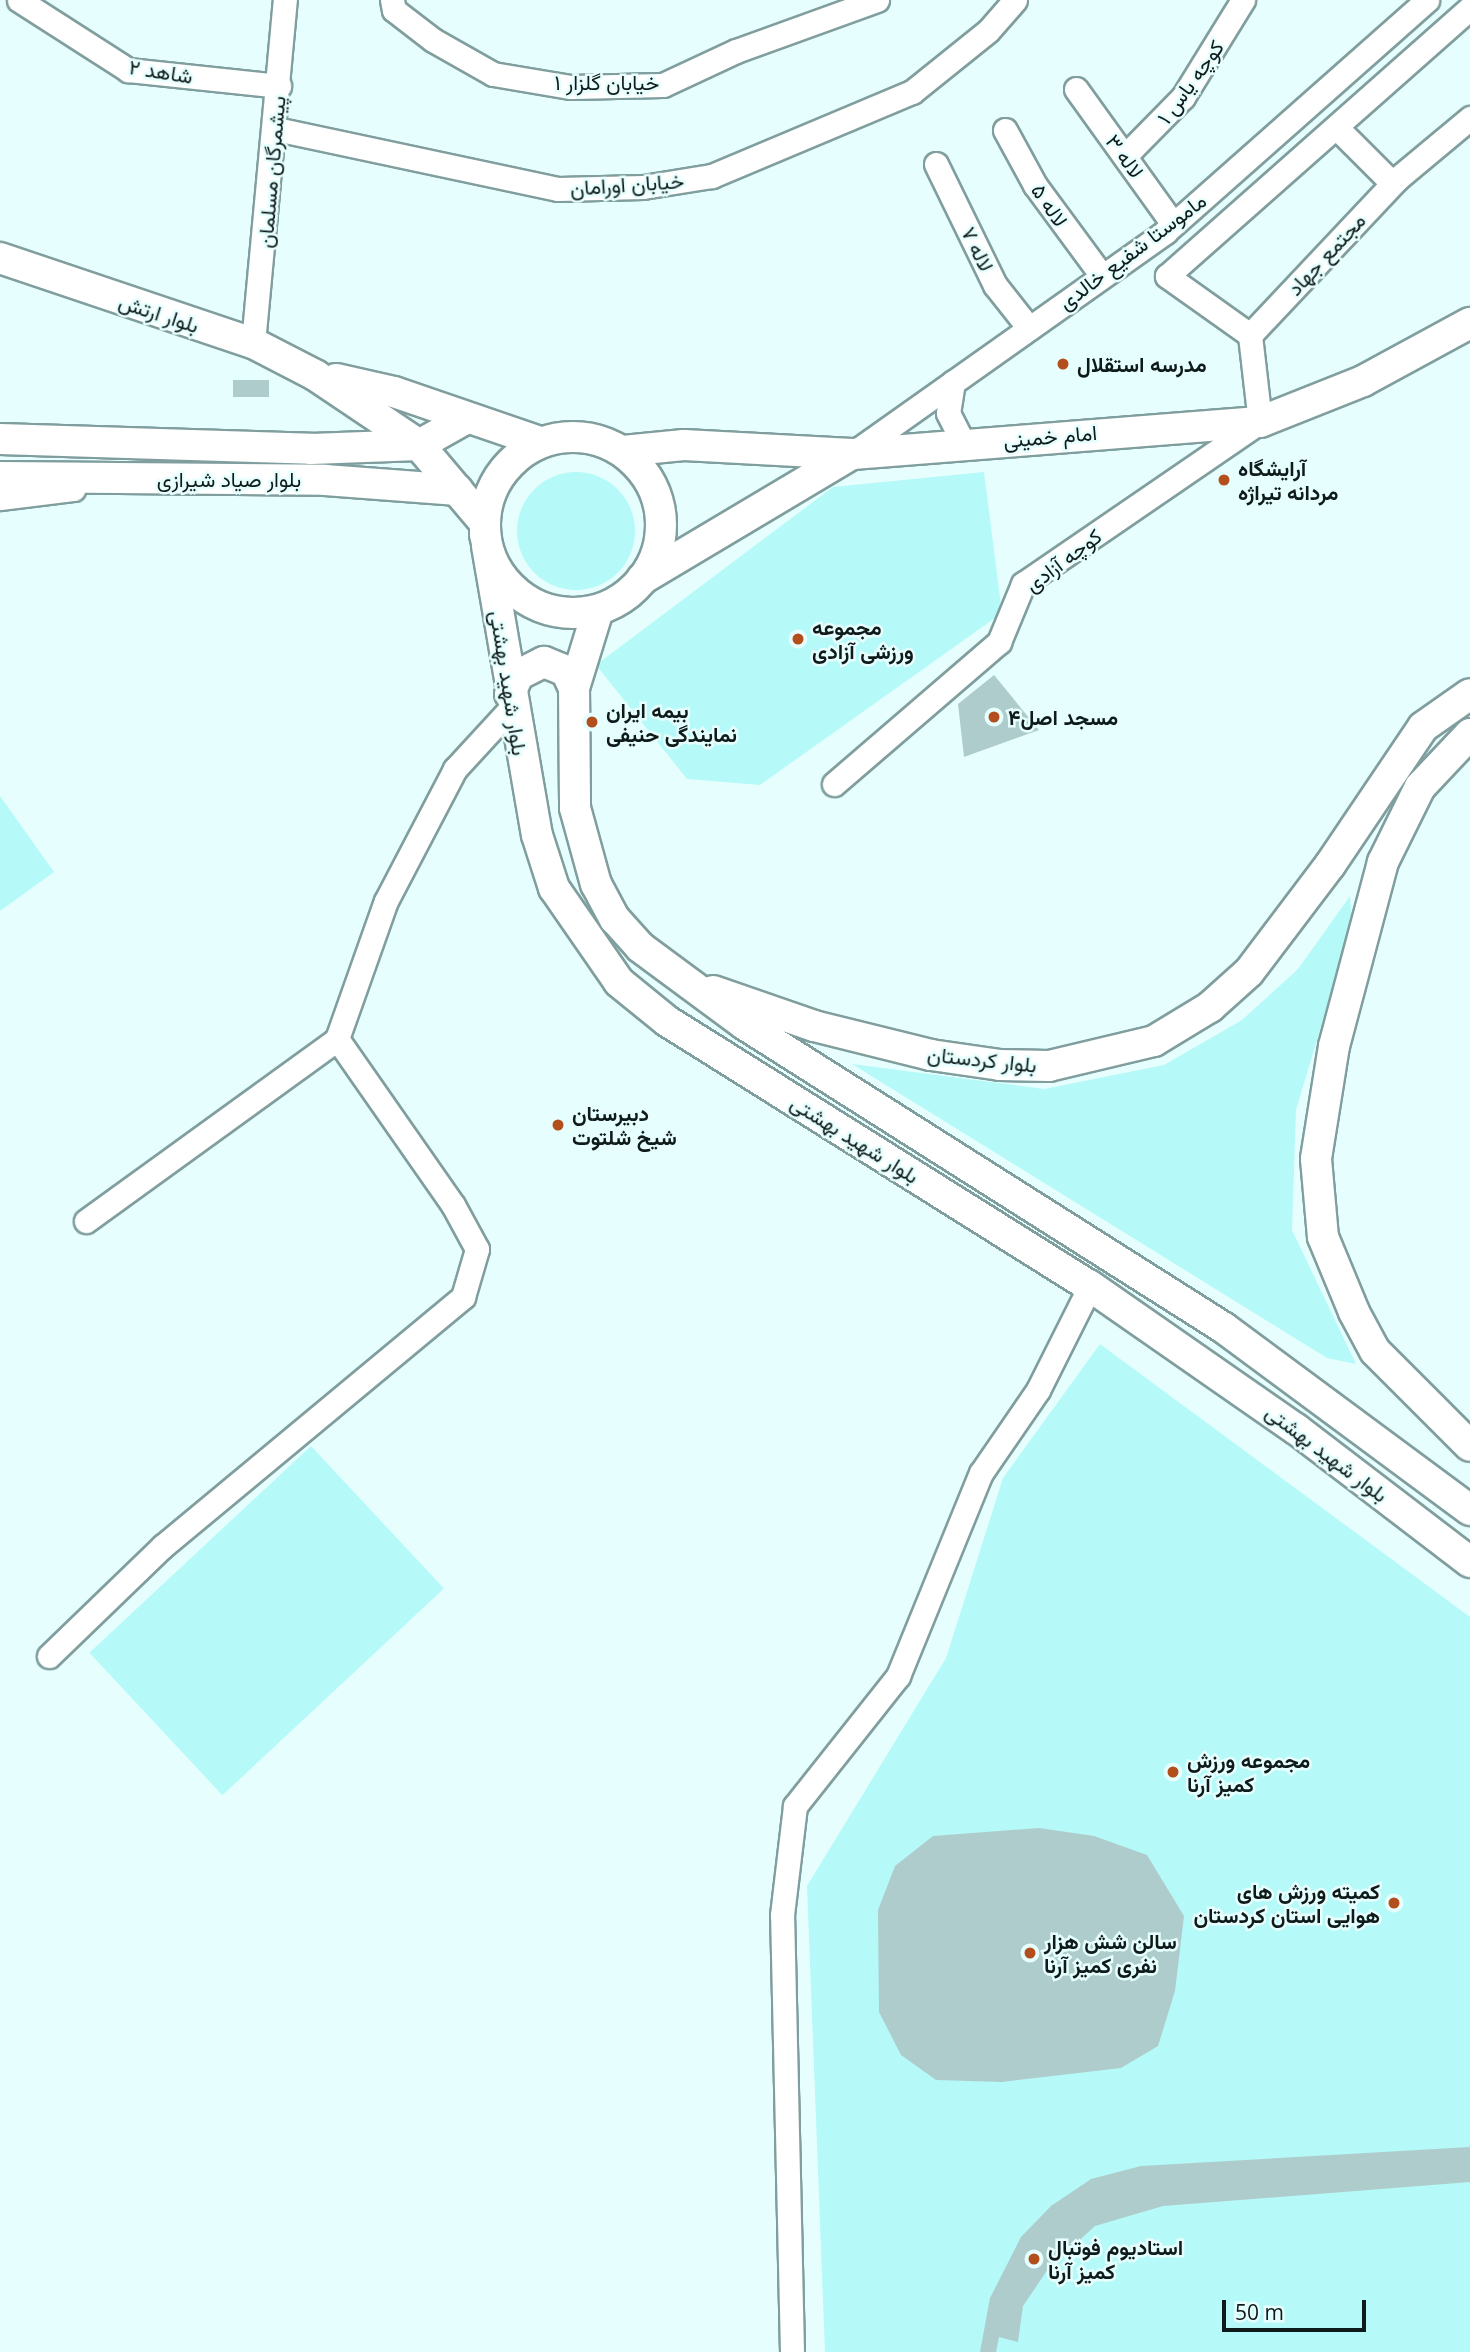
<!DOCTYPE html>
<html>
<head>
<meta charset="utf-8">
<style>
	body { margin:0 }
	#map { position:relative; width:1470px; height:2352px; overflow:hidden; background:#e6fffe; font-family:"Open Sans",Vazirmatn,sans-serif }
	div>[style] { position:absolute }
	.green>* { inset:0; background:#b5faf8; transform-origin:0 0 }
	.round { border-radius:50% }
	.building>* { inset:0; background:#aecccb; transform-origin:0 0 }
	.roads { filter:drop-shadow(2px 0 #819e9e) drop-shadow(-2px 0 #819e9e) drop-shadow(0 2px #819e9e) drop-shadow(0 -2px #819e9e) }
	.minor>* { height:23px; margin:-11.5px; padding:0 11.5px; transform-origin:11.5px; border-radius:11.5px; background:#fff }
	.major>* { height:30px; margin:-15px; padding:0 15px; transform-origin:15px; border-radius:15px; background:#fff }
	.major>.ring { margin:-15px; padding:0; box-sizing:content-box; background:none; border:30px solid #fff; border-radius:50% }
	.dots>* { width:19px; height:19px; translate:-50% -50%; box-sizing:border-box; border:4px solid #e6fffe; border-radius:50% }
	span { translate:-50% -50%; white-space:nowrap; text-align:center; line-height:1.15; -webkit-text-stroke:5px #e6fffe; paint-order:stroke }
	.street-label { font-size:21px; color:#0f1a1a }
	.poi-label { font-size:21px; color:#0f1a1a; font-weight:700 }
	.left { translate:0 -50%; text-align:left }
	.right { translate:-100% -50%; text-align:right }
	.scale { position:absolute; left:1222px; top:2300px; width:144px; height:32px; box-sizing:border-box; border:4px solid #0f1a1a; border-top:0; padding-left:9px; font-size:21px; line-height:24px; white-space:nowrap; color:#0f1a1a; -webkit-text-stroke:5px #e6fffe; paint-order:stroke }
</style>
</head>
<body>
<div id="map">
	<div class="green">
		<div style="clip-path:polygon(984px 472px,1002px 613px,760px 785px,687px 779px,596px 665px,833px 487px)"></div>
		<div class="round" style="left:517px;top:472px;width:118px;height:118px"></div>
		<div style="clip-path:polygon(0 796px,54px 872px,0 911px)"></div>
		<div style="clip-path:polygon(1350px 896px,1352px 923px,1296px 1110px,1292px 1230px,1356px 1364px,1327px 1358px,852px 1064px,1044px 1089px,1164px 1065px,1242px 1020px,1298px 969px)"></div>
		<div style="clip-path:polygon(1100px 1344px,1470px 1617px,1470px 2352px,825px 2352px,807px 1886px,946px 1658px,1003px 1478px)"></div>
		<div style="left:311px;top:1446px;width:195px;height:303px;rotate:47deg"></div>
	</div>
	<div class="building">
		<div style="left:269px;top:380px;width:17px;height:36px;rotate:90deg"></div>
		<div style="clip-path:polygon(994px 675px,1039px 730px,964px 757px,958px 704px)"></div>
		<div style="clip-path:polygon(1039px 1828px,1094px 1836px,1147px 1855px,1184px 1916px,1175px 1991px,1158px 2046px,1121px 2068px,1002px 2082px,936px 2080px,901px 2055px,879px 2012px,878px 1910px,895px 1866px,933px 1836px)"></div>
		<div style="clip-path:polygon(1470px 2147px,1470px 2182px,1163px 2206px,1095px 2226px,1048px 2269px,1023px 2306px,1018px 2342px,999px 2337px,996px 2352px,980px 2352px,990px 2298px,1021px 2237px,1051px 2206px,1091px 2179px,1141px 2166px)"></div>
	</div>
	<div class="roads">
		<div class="minor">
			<div style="left:19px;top:0;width:130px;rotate:32.7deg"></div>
			<div style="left:128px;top:70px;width:152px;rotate:6deg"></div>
			<div style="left:392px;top:0;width:10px;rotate:79deg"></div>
			<div style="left:394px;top:10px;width:49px;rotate:37.6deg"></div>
			<div style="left:433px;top:40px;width:69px;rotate:29.5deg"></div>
			<div style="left:493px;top:74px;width:79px;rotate:9.5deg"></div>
			<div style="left:571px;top:87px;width:92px;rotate:-1.2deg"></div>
			<div style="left:663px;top:85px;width:81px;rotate:-25deg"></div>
			<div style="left:736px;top:51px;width:150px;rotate:-19.9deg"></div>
			<div style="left:1076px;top:89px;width:166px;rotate:54.3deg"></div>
			<div style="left:1336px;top:127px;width:79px;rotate:45deg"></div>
			<div style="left:276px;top:129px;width:288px;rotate:12deg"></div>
			<div style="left:558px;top:189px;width:85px;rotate:-1.3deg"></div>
			<div style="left:643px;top:187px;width:70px;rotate:-9.1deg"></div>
			<div style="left:712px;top:176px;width:217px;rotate:-22.8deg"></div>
			<div style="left:912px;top:92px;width:97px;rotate:-38.8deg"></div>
			<div style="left:988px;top:31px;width:41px;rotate:-48.9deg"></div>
			<div style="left:1005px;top:130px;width:63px;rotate:61.4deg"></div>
			<div style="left:1035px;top:185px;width:113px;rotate:53.6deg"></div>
			<div style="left:1125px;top:156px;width:83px;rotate:-45.5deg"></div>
			<div style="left:1183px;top:97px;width:114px;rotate:-58.3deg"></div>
			<div style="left:936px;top:164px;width:135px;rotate:64deg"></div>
			<div style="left:995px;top:285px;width:55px;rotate:51.7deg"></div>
			<div style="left:1250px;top:335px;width:102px;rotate:-144.6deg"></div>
			<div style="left:1167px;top:276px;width:405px;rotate:-41.5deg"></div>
			<div style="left:253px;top:343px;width:344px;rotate:-84.7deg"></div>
			<div style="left:953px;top:382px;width:31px;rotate:99deg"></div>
			<div style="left:948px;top:413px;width:34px;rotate:63deg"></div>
			<div style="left:852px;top:454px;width:384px;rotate:-35.3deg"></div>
			<div style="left:1165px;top:232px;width:350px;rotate:-41.5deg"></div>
			<div style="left:0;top:498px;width:74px;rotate:-7deg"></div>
			<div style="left:834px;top:784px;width:218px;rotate:-40.7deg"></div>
			<div style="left:999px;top:642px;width:63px;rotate:-67.5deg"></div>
			<div style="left:1023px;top:584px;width:287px;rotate:-34.4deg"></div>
			<div style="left:1260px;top:422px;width:88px;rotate:-96.6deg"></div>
			<div style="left:1250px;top:335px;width:216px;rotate:-46.7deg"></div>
			<div style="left:1398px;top:178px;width:94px;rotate:-39.8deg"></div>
			<div style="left:86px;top:1221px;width:310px;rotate:-35.9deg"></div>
			<div style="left:49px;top:1656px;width:158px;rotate:-44deg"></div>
			<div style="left:163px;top:1546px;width:390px;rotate:-39.7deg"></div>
			<div style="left:463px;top:1297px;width:50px;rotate:-73.7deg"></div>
			<div style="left:477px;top:1249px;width:50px;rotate:-118.6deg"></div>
			<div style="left:453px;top:1205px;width:203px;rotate:-124.9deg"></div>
			<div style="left:337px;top:1039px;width:146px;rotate:-70.5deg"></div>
			<div style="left:386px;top:901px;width:149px;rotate:-62.4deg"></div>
			<div style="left:455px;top:769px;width:84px;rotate:-47.4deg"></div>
			<div style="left:792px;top:2352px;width:437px;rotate:-91.3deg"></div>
			<div style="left:782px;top:1915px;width:110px;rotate:-83.2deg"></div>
			<div style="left:795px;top:1806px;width:166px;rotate:-51.6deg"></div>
			<div style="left:898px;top:1676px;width:219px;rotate:-67.8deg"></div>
			<div style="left:981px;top:1473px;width:101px;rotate:-55.5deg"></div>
			<div style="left:1038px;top:1390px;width:116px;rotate:-63.4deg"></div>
		</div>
		<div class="major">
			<div style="left:0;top:258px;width:267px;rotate:18.6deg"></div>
			<div style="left:253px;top:343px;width:70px;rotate:27.3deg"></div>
			<div style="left:315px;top:375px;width:125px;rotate:33.9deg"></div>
			<div style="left:419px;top:445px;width:102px;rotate:49.8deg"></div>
			<div style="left:485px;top:523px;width:12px;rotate:90deg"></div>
			<div style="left:336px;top:379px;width:59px;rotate:12.6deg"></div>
			<div style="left:394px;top:392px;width:154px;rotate:18.9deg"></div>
			<div class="ring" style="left:485px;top:437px;width:146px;height:146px"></div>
			<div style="left:0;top:439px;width:311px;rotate:1.8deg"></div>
			<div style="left:311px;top:449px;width:108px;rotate:-2.1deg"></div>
			<div style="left:419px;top:445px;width:55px;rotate:-29.4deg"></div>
			<div style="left:623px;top:451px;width:61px;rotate:-5.6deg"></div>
			<div style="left:684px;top:445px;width:168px;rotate:3.1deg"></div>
			<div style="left:0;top:477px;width:325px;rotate:0.5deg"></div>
			<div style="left:325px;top:480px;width:133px;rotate:4.3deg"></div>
			<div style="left:487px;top:546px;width:293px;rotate:80.2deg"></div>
			<div style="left:537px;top:835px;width:56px;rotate:72.2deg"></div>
			<div style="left:554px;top:888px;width:114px;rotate:55.3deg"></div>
			<div style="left:619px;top:982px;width:62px;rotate:39.1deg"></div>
			<div style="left:667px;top:1021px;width:499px;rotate:32.1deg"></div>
			<div style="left:1090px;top:1286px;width:251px;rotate:34.8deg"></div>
			<div style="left:1296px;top:1429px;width:219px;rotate:37.4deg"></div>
			<div style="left:642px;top:579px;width:244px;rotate:-30.8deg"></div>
			<div style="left:852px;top:454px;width:409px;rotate:-4.5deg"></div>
			<div style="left:1260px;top:422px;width:111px;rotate:-21.7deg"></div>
			<div style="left:1363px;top:381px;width:122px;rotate:-28.5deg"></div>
			<div style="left:598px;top:610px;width:82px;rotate:107.1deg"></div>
			<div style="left:574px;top:688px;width:120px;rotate:89.5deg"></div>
			<div style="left:575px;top:808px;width:79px;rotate:74.6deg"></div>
			<div style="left:596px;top:884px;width:40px;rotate:62deg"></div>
			<div style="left:615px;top:919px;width:38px;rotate:48deg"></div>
			<div style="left:640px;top:947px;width:129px;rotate:36.5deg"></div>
			<div style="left:744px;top:1024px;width:568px;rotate:32.35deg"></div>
			<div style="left:1224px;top:1328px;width:306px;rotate:36.5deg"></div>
			<div style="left:510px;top:694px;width:21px;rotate:-67deg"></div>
			<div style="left:518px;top:675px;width:29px;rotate:-27deg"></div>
			<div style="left:544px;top:662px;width:24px;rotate:22deg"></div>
			<div style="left:566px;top:671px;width:19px;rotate:65deg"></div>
			<div style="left:1470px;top:734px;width:73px;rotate:133.3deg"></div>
			<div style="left:1420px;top:787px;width:84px;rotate:116.3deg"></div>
			<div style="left:1383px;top:862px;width:190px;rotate:104.9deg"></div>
			<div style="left:1334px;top:1046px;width:114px;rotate:99.1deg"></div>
			<div style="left:1316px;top:1159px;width:78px;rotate:84.9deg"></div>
			<div style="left:1323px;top:1237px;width:81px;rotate:67.5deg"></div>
			<div style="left:1354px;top:1312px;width:44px;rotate:61.7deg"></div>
			<div style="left:1375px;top:1351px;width:134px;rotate:45deg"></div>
			<div style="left:713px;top:991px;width:107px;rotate:19.1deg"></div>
			<div style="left:814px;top:1026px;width:121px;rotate:13.9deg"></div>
			<div style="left:931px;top:1055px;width:70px;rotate:8.2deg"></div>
			<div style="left:1000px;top:1065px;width:49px;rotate:1.2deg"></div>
			<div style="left:1049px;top:1066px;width:108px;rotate:-13.4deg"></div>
			<div style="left:1154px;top:1041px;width:66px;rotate:-31.3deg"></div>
			<div style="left:1210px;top:1007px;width:52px;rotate:-41.9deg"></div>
			<div style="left:1249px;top:972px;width:134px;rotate:-52.9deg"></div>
			<div style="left:1330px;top:865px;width:166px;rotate:-56deg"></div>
			<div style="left:1423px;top:727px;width:57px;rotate:-35.1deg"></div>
		</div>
	</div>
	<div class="dots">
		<div style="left:1063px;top:364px;background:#b34f1c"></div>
		<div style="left:1224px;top:480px;background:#b34f1c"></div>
		<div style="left:798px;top:639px;background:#b34f1c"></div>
		<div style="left:994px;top:717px;background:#b34f1c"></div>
		<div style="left:592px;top:722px;background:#b34f1c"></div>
		<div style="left:558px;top:1125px;background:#b34f1c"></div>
		<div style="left:1173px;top:1772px;background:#b34f1c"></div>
		<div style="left:1394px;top:1903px;background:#b34f1c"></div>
		<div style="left:1030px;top:1953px;background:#b34f1c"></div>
		<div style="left:1034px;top:2259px;background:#b34f1c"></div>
	</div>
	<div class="street-label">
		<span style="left:161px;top:71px;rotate:9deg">شاهد ۲</span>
		<span style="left:607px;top:82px">خیابان گلزار ۱</span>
		<span style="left:1190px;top:82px;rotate:-54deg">کوچه یاس ۱</span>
		<span style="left:1125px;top:156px;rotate:54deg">لاله ۳</span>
		<span style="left:271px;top:172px;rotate:-85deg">پیشمرگان مسلمان</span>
		<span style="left:627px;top:184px;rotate:-4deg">خیابان اورامان</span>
		<span style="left:1050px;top:205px;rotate:56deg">لاله ۵</span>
		<span style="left:978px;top:249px;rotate:64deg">لاله ۷</span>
		<span style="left:1132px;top:251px;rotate:-37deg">ماموستا شفیع خالدی</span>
		<span style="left:1326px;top:254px;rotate:-47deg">مجتمع جهاد</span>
		<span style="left:159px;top:313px;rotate:18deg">بلوار ارتش</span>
		<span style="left:1050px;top:436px;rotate:-5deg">امام خمینی</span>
		<span style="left:229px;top:479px">بلوار صیاد شیرازی</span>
		<span style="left:1063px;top:560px;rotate:-37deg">کوچه آزادی</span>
		<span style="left:509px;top:683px;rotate:81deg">بلوار شهید بهشتی</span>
		<span style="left:982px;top:1059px;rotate:6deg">بلوار کردستان</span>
		<span style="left:855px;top:1139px;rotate:32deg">بلوار شهید بهشتی</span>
		<span style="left:1327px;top:1453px;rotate:37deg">بلوار شهید بهشتی</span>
	</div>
	<div class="poi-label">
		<span class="left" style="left:1077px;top:364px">مدرسه استقلال</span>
		<span class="left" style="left:1238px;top:480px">آرایشگاه<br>مردانه تیراژه</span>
		<span class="left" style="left:812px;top:639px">مجموعه<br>ورزشی آزادی</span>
		<span class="left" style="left:606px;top:722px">بیمه ایران<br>نمایندگی حنیفی</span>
		<span class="left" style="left:1008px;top:717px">مسجد اصل۴</span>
		<span class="left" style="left:572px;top:1125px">دبیرستان<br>شیخ شلتوت</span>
		<span class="left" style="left:1187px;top:1772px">مجموعه ورزش<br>کمیز آرنا</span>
		<span class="right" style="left:1380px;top:1903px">کمیته ورزش های<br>هوایی استان کردستان</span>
		<span class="left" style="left:1044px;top:1953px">سالن شش هزار<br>نفری کمیز آرنا</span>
		<span class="left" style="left:1048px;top:2259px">استادیوم فوتبال<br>کمیز آرنا</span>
	</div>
	<div class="scale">50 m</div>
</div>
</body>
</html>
